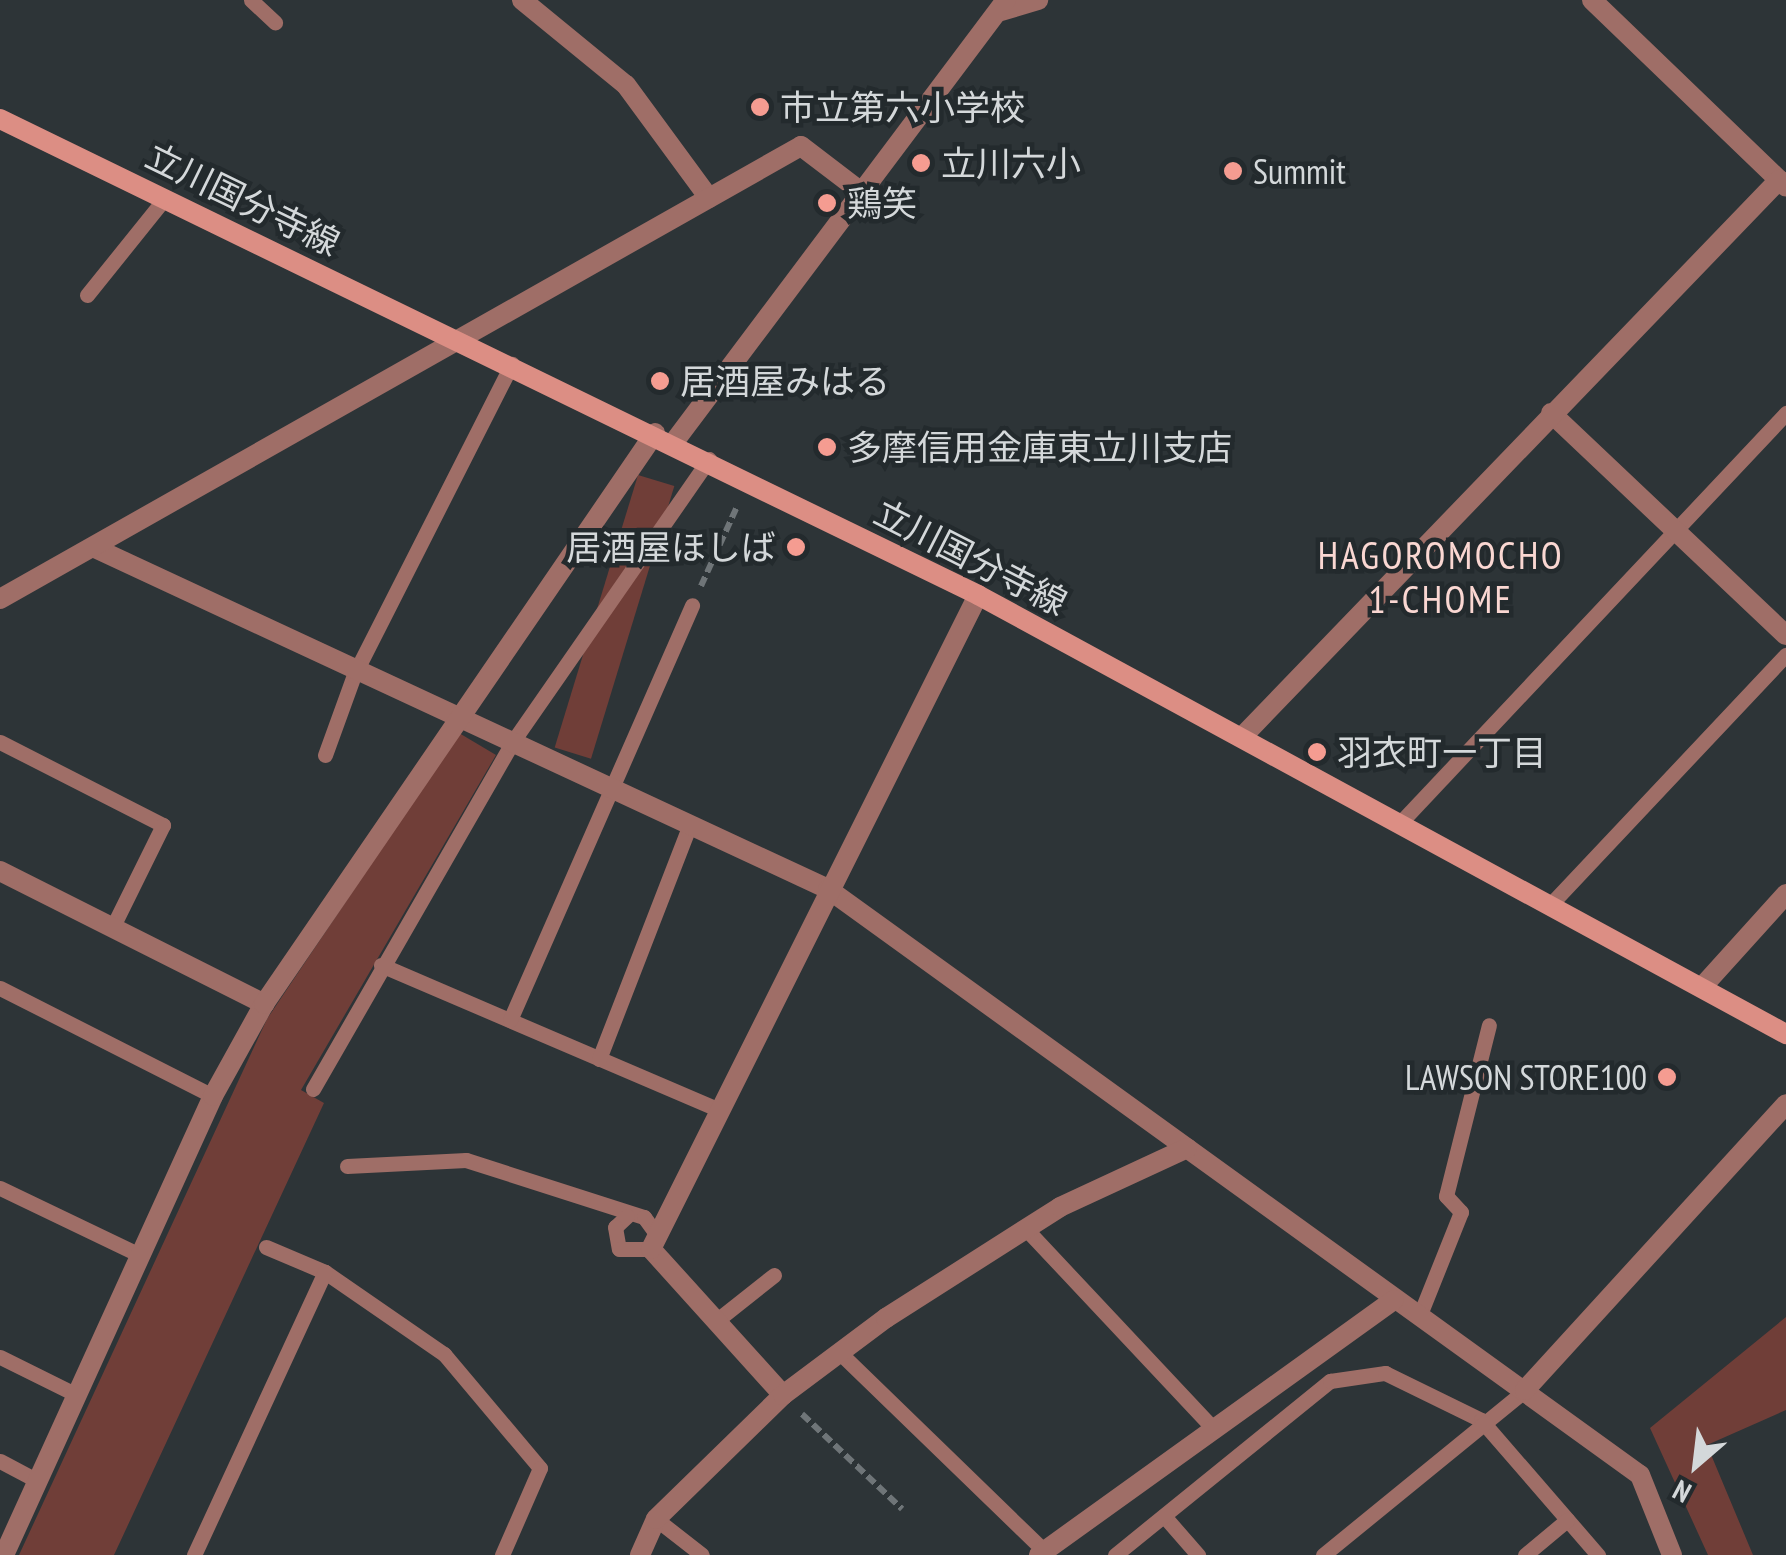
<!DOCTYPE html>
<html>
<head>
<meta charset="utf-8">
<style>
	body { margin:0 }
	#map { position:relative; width:1786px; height:1555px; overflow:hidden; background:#2d3437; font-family:"PT Sans Narrow","Noto Sans JP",sans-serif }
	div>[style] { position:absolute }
	.green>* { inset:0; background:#703e38; transform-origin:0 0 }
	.path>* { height:6px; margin-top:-3px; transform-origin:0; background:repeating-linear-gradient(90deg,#6f7578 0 10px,transparent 0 15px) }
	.service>* { height:15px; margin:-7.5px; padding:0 7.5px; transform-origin:7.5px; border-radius:7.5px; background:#9f6e67 }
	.minor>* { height:20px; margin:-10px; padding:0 10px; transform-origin:10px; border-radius:10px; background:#9f6e67 }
	.tertiary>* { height:20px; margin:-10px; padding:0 10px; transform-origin:10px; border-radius:10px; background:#9f6e67 }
	.secondary>* { height:20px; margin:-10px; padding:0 10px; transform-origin:10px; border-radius:10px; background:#dc8e84 }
	.dots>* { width:28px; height:28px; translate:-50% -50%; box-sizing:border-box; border:5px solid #232a2d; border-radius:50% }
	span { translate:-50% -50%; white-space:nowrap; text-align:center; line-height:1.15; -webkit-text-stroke:9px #232a2d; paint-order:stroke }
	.poi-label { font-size:35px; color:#d4d8da }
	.left { translate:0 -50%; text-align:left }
	.right { translate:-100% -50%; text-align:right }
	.street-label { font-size:35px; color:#d4d8da }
	.neighbourhood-label { font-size:38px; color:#fad7d2; letter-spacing:2.5px }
	.north { position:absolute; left:1646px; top:1415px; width:100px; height:100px; -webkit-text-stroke:8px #232a2d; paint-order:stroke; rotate:208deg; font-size:28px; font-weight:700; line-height:40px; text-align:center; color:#d4d8da }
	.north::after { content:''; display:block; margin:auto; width:35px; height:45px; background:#d4d8da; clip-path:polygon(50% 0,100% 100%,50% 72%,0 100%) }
</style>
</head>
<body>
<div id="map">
	<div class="green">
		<div style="left:638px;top:475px;width:38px;height:285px;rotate:17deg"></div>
		<div style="clip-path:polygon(459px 733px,496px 755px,301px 1090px,324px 1103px,114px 1555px,19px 1555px,267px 1019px)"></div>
		<div style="clip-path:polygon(1786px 1317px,1786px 1410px,1707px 1445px,1753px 1555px,1708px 1555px,1650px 1428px)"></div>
	</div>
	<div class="path">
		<div style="left:701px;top:586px;width:85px;rotate:-65.6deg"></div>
		<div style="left:802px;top:1414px;width:138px;rotate:43.5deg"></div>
	</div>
	<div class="service">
		<div style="left:251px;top:0;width:33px;rotate:43deg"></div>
		<div style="left:87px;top:295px;width:124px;rotate:-51.2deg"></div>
		<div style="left:0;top:742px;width:183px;rotate:27deg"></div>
		<div style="left:163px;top:825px;width:115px;rotate:116.3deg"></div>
		<div style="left:325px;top:755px;width:85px;rotate:-70.1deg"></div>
		<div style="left:354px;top:675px;width:349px;rotate:-63.1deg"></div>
		<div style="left:1399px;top:824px;width:565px;rotate:-46.72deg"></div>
		<div style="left:1550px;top:905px;width:344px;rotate:-46.7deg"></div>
		<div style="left:381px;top:965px;width:368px;rotate:23.2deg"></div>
		<div style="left:0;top:988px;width:239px;rotate:26.9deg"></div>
		<div style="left:510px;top:1020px;width:453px;rotate:-66.3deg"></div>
		<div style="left:599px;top:1059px;width:252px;rotate:-68.8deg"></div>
		<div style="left:313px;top:1089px;width:398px;rotate:-60.1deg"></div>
		<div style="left:511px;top:744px;width:347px;rotate:-55.2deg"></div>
		<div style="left:347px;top:1166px;width:119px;rotate:-2.9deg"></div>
		<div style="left:466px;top:1160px;width:187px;rotate:17.8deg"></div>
		<div style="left:644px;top:1217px;width:22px;rotate:54deg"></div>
		<div style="left:0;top:1188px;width:155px;rotate:25.6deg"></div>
		<div style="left:627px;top:1216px;width:16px;rotate:137deg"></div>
		<div style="left:615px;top:1227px;width:22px;rotate:80deg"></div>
		<div style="left:619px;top:1249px;width:32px"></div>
		<div style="left:1026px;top:1229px;width:269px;rotate:46.8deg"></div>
		<div style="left:266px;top:1247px;width:64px;rotate:23deg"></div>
		<div style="left:325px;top:1272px;width:145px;rotate:34.6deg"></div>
		<div style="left:444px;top:1354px;width:149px;rotate:49.9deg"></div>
		<div style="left:540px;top:1468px;width:95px;rotate:113.6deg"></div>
		<div style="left:1419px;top:1317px;width:113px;rotate:-68.2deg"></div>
		<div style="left:1461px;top:1212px;width:22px;rotate:-133deg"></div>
		<div style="left:1446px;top:1196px;width:176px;rotate:-75.9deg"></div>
		<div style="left:716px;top:1321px;width:74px;rotate:-38.4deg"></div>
		<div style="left:840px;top:1353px;width:284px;rotate:44.1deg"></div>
		<div style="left:0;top:1357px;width:86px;rotate:26.3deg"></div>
		<div style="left:0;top:1461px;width:43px;rotate:27.8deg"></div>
		<div style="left:1164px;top:1516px;width:52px;rotate:48.9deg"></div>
		<div style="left:656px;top:1519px;width:58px;rotate:38deg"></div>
		<div style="left:194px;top:1555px;width:312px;rotate:-65.2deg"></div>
		<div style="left:1115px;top:1555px;width:277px;rotate:-39deg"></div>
		<div style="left:1330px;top:1381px;width:56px;rotate:-8.3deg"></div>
		<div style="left:1385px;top:1373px;width:107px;rotate:26.1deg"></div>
		<div style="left:1481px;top:1420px;width:179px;rotate:49.1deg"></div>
		<div style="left:1323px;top:1555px;width:261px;rotate:-39.2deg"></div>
		<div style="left:1525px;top:1555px;width:55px;rotate:-39.8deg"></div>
	</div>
	<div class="minor">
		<div style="left:522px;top:0;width:134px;rotate:39.3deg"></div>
		<div style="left:626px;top:85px;width:140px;rotate:53.7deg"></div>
		<div style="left:1592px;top:0;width:269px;rotate:43.9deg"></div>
		<div style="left:998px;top:12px;width:42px;rotate:-16.7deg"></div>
		<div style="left:1551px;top:413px;width:323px;rotate:43.4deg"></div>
		<div style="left:97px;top:549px;width:806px;rotate:24.94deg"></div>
		<div style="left:828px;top:889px;width:1001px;rotate:35.82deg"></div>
		<div style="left:1640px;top:1475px;width:86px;rotate:68.2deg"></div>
		<div style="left:0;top:599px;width:920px;rotate:-29.49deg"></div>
		<div style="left:801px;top:146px;width:74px;rotate:37.3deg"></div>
		<div style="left:1242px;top:737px;width:774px;rotate:-46.05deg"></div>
		<div style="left:0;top:871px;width:296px;rotate:26.7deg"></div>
		<div style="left:1703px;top:986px;width:124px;rotate:-47.9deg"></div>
		<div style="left:1525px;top:1390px;width:387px;rotate:-47.6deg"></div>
		<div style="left:783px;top:1395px;width:197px;rotate:-132.1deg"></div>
		<div style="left:651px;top:1249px;width:731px;rotate:-63.43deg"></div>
		<div style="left:4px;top:1555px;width:504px;rotate:-65.52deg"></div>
		<div style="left:213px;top:1096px;width:105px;rotate:-61deg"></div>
		<div style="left:264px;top:1004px;width:692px;rotate:-55.6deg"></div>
		<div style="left:640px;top:1555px;width:39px;rotate:-66deg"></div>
		<div style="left:656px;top:1519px;width:177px;rotate:-44.3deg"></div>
		<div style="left:783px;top:1395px;width:129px;rotate:-36.8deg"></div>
		<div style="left:886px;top:1318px;width:206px;rotate:-32.5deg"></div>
		<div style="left:1060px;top:1207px;width:140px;rotate:-24.9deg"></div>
		<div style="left:1039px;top:1555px;width:437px;rotate:-35.7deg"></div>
	</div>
	<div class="tertiary">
		<div style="left:674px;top:442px;width:553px;rotate:-53.09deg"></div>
	</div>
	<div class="secondary">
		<div style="left:0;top:119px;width:1088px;rotate:25.95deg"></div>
		<div style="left:978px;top:595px;width:920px;rotate:28.52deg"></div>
	</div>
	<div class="dots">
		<div style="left:760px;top:107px;background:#f59c91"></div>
		<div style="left:921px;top:163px;background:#f59c91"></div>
		<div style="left:1233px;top:171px;background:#f59c91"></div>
		<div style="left:827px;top:203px;background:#f59c91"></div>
		<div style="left:660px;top:381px;background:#f59c91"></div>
		<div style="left:827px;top:447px;background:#f59c91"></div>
		<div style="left:796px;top:547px;background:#f59c91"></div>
		<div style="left:1317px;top:752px;background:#f59c91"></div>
		<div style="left:1667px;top:1077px;background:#f59c91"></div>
	</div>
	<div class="poi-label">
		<span class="left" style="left:780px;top:107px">市立第六小学校</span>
		<span class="left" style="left:941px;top:163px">立川六小</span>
		<span class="left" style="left:1253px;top:171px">Summit</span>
		<span class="left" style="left:847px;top:203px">鶏笑</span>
		<span class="left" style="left:680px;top:381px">居酒屋みはる</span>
		<span class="left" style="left:847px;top:447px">多摩信用金庫東立川支店</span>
		<span class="right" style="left:776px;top:547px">居酒屋ほしば</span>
		<span class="left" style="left:1337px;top:752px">羽衣町一丁目</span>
		<span class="right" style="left:1647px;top:1077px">LAWSON STORE100</span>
	</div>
	<div class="street-label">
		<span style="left:243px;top:199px;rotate:26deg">立川国分寺線</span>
		<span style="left:971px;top:557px;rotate:27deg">立川国分寺線</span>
	</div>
	<div class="neighbourhood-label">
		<span style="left:1441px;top:577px">HAGOROMOCHO<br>1-CHOME</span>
	</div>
	<div class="north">N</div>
</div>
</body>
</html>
